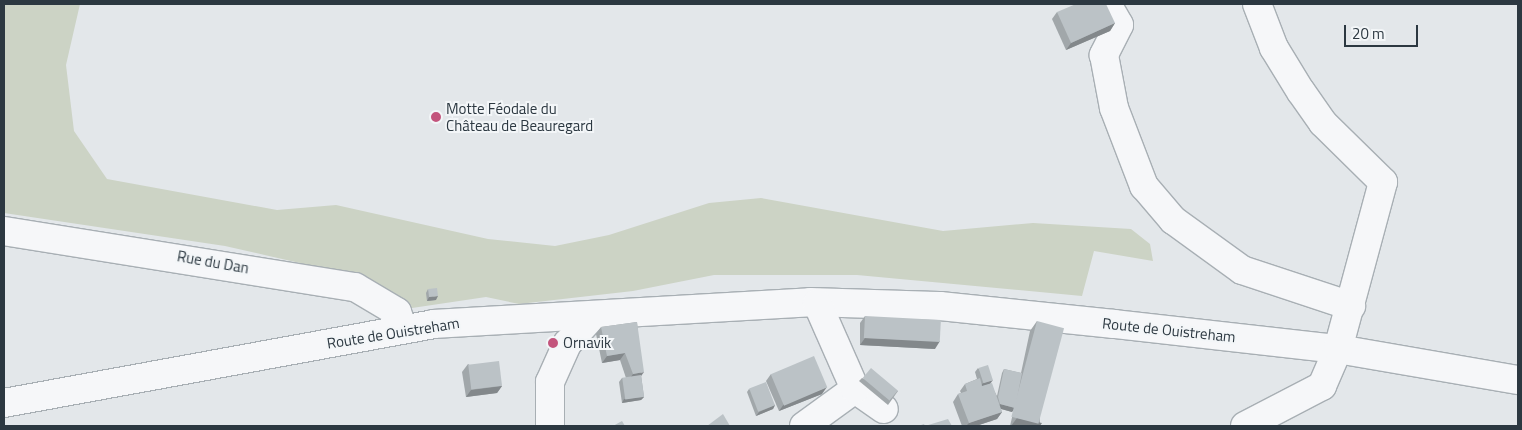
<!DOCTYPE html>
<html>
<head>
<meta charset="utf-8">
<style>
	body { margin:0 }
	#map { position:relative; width:1522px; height:430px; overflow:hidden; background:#e3e7ea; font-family:"Titillium Web",sans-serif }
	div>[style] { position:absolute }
	.green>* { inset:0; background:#ccd3c5 }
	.roads { filter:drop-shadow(1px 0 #a8afb4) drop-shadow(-1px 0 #a8afb4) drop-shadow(0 1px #a8afb4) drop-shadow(0 -1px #a8afb4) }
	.minor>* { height:28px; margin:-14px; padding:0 14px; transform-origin:14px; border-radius:14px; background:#f6f7f9 }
	.wall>* { inset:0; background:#a1a7aa }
	.shaded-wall>* { inset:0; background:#83888b }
	.building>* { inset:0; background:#bbc2c6; transform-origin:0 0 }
	.dots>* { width:14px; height:14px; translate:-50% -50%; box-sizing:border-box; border:2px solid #f3f6f8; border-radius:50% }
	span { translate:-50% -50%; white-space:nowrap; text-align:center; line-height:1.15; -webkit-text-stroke:4px #f3f6f8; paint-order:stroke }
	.poi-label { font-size:15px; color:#2c3841 }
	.left { translate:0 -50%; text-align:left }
	.street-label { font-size:15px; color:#2c3841 }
	.frame { position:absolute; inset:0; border:5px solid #2c3841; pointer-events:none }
	.scale { position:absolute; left:1344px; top:25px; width:74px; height:22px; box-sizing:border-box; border:2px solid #2c3841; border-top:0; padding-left:6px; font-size:15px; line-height:18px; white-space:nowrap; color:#2c3841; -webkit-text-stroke:4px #f3f6f8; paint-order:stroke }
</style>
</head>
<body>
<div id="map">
	<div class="green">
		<div style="clip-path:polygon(4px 4px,80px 4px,66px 65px,74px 131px,107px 179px,277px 210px,336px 205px,488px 239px,555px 246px,609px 235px,709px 203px,761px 198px,943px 231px,1033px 223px,1131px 229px,1150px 244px,1153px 261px,1094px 251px,1082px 296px,857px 275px,714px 275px,633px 291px,519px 304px,486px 297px,412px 308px,357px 276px,225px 246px,4px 213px)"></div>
	</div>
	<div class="roads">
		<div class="minor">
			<div style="left:1107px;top:4px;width:24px;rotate:60deg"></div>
			<div style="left:1119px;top:25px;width:34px;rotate:117deg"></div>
			<div style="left:1104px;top:55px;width:54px;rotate:79.3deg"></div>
			<div style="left:1114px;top:108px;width:84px;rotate:69deg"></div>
			<div style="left:1144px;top:186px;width:45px;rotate:49.5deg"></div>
			<div style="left:1173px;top:220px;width:85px;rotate:35.9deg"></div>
			<div style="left:1242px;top:270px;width:115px;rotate:18.3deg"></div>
			<div style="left:4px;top:231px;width:355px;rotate:9.1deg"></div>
			<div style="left:355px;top:287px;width:49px;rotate:30.8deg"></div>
			<div style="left:397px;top:312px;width:18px;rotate:71deg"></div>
			<div style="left:855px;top:389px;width:35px;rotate:35deg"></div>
			<div style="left:4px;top:403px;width:436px;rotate:-10.4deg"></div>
			<div style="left:433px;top:324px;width:378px;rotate:-3.3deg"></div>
			<div style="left:810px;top:302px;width:130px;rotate:1.8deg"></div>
			<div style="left:940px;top:306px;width:175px;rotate:5.9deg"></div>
			<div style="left:1114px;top:324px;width:225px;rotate:6.4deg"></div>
			<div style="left:1338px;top:349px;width:183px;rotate:9.8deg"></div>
			<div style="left:550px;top:426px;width:44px;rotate:-90deg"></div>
			<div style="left:550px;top:382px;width:42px;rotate:-65.9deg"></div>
			<div style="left:567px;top:344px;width:39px;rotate:-48deg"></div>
			<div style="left:804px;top:426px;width:63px;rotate:-36deg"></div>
			<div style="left:855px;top:389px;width:94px;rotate:-113.8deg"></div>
			<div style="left:1245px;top:426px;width:87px;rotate:-27.5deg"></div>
			<div style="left:1322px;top:386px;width:40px;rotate:-66.6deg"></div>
			<div style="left:1338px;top:349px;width:173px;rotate:-74.9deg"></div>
			<div style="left:1383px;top:182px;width:84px;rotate:-135.5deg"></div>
			<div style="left:1323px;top:123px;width:38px;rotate:-125deg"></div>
			<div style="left:1301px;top:92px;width:52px;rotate:-121.5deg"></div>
			<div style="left:1274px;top:48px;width:47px;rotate:-111.1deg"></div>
		</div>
	</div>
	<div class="wall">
		<div style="clip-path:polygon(1057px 12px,1115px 23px,1110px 31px,1066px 50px,1052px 19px)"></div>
		<div style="clip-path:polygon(428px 289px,436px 300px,427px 301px,426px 293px)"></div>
		<div style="clip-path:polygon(865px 316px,935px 349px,860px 345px,860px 323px)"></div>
		<div style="clip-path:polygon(1037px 321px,1040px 426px,1010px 426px,1014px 409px,1012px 412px,1001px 409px,1002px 412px,997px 419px,976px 426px,962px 426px,953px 402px,958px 394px,961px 393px,960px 391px,965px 384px,977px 379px,975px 372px,978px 368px,990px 383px,997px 396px,1002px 373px,1004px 369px,1021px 373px,1030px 331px)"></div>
		<div style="clip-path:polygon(637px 322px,641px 375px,644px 397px,641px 400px,622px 403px,619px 382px,622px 378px,626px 378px,620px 360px,602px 363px,596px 334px,601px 327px)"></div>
		<div style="clip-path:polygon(468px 364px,502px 386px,497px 393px,466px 397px,462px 372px)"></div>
		<div style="clip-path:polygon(771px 374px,822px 394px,779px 411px,766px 381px)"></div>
		<div style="clip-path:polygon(862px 378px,898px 391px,888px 405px,859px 381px)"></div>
		<div style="clip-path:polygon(749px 389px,775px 405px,773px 409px,756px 416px,747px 392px)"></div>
	</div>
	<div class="shaded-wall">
		<div style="clip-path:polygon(1115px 23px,1110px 31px,1066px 50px,1071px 43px)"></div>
		<div style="clip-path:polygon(438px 296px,436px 300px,427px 301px,429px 297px)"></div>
		<div style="clip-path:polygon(865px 338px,940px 341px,935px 349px,860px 345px)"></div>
		<div style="clip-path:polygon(625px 353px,620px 360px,602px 363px,607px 356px)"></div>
		<div style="clip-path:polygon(644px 372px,639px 379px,628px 381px,633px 374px)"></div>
		<div style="clip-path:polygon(993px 380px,990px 384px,980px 387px,983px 383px)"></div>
		<div style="clip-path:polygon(502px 386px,497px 393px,466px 397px,471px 390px)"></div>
		<div style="clip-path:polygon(827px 387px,822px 394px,779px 411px,784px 404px)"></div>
		<div style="clip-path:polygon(644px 397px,641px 400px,622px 403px,624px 399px)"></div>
		<div style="clip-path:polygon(1000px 404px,1015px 408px,1012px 412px,998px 408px)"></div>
		<div style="clip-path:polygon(775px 405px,773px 409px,756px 416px,759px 412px)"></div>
		<div style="clip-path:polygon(1002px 412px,997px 419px,976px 426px,966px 426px,969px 423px)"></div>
		<div style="clip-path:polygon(1017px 418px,1042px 423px,1040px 426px,1011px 426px)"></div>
	</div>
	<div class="building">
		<div style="clip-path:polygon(1076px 4px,1106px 4px,1115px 23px,1071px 43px,1057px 12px)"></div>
		<div style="left:437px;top:288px;width:8px;height:9px;rotate:83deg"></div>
		<div style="left:865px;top:316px;width:76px;height:22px;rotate:3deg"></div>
		<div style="left:1037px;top:321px;width:28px;height:99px;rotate:15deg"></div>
		<div style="clip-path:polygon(637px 322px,644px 372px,633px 374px,625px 353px,607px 356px,601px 327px)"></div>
		<div style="left:814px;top:356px;width:34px;height:47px;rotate:67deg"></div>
		<div style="left:499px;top:361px;width:25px;height:31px;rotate:83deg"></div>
		<div style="left:988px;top:365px;width:16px;height:10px;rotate:72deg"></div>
		<div style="left:871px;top:368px;width:35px;height:13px;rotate:40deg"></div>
		<div style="clip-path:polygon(1004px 369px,1022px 373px,1015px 408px,1000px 404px,998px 397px)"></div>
		<div style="left:641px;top:375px;width:22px;height:19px;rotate:82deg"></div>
		<div style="clip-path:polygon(980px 378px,982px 386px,992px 383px,1002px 412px,969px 423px,958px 394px,967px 391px,965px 384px)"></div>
		<div style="left:766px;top:382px;width:25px;height:18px;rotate:69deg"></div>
		<div style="clip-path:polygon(723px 414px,730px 426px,707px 426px)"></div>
		<div style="clip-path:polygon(948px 419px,952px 426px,925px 426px)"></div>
		<div style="clip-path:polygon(622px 421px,625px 426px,613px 426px)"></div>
		<div style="clip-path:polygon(924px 424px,925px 426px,918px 426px)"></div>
	</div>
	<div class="dots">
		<div style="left:436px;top:117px;background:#c3547c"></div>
		<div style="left:553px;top:343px;background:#c3547c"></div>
	</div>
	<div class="poi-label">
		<span class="left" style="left:446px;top:117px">Motte Féodale du<br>Château de Beauregard</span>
		<span class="left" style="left:563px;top:343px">Ornavik</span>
	</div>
	<div class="street-label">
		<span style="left:213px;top:262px;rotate:10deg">Rue du Dan</span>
		<span style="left:1169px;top:330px;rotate:6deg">Route de Ouistreham</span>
		<span style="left:393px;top:333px;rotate:-9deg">Route de Ouistreham</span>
	</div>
	<div class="frame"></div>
	<div class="scale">20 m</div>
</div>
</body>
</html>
